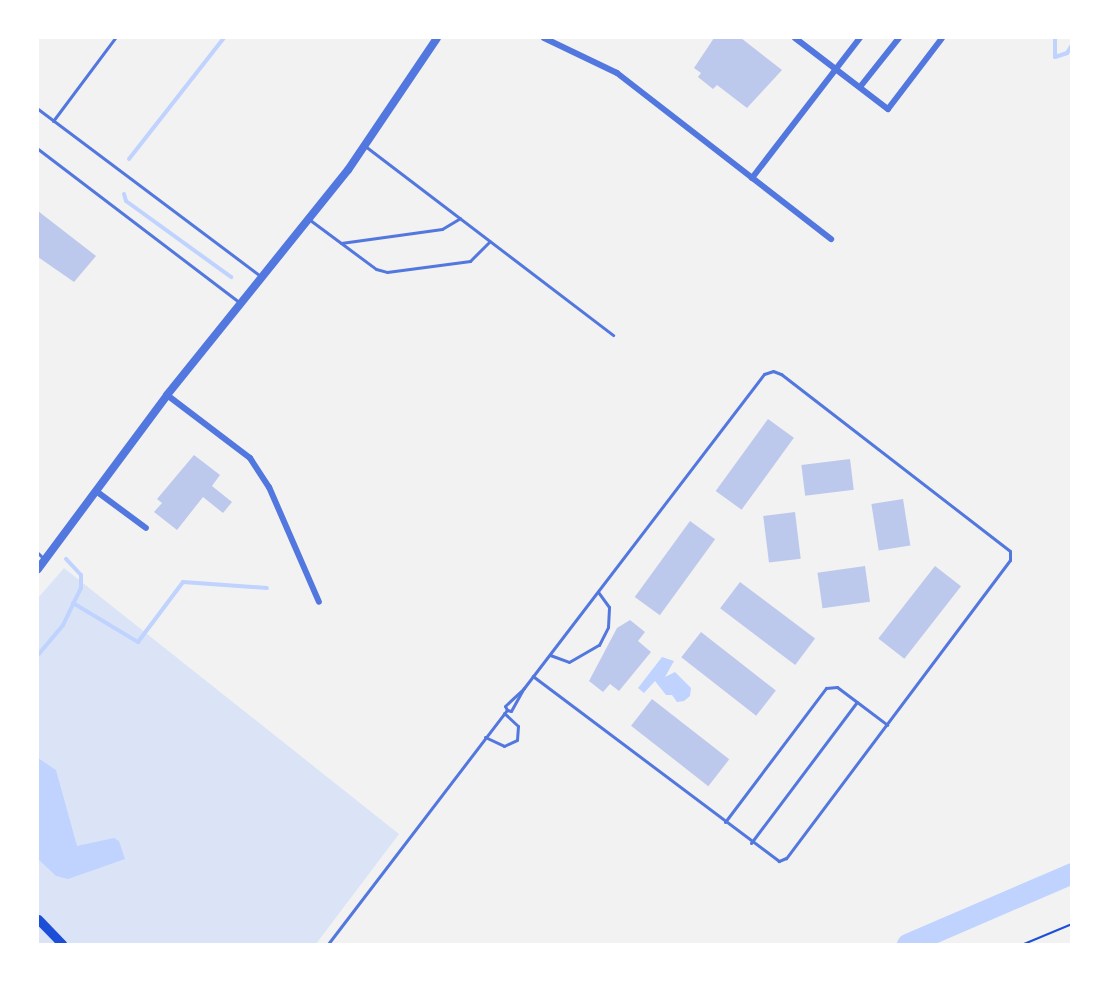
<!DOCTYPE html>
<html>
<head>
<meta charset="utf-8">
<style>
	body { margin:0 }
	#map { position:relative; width:1109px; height:982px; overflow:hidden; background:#f2f2f2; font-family:"Sofia Sans Condensed",sans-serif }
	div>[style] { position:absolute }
	.green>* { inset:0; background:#dbe4f7 }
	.water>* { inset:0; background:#bfd3fe }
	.stream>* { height:4px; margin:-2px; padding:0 2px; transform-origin:2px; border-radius:2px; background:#bfd3fe }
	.river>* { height:21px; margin:-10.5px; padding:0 10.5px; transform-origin:10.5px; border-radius:10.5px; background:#bfd3fe }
	.building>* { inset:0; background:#bdc9ec; transform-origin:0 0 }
	.path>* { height:2px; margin:-1px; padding:0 1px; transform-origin:1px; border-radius:1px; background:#1d4ed8 }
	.service>* { height:3px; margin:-1.5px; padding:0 1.5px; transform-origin:1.5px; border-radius:1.5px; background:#5277de }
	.minor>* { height:6px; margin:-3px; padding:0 3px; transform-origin:3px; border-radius:3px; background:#5277de }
	.tertiary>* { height:8px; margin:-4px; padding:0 4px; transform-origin:4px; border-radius:4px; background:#5277de }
	.primary>* { height:9px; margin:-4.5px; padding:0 4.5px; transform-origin:4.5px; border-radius:4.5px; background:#1d4ed8 }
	span { translate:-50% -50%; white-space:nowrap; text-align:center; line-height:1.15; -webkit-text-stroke:5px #fff; paint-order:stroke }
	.frame { position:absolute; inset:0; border:39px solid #fff; pointer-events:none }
</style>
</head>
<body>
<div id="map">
	<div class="green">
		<div style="clip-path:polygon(64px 568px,399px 834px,316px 944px,38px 944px,38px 598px)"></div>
	</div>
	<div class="water">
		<div style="clip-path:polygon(662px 657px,674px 661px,665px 677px,675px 672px,691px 688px,690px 696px,684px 701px,677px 702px,672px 695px,666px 695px,655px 681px,644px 693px,638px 688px)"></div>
		<div style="clip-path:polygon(38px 758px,56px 770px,77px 846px,114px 838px,119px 841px,125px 859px,68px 879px,56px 876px,38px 859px)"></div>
	</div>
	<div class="stream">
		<div style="left:1055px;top:38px;width:19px;rotate:90deg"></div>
		<div style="left:1055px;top:57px;width:13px;rotate:-18deg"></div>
		<div style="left:1067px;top:53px;width:9px;rotate:-58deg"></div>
		<div style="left:129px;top:159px;width:154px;rotate:-51.9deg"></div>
		<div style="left:124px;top:194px;width:7px;rotate:74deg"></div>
		<div style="left:126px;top:201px;width:130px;rotate:35.9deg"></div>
		<div style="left:73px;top:603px;width:76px;rotate:31deg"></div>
		<div style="left:138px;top:642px;width:75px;rotate:-53.1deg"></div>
		<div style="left:183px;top:582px;width:84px;rotate:4.1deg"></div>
		<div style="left:38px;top:655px;width:39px;rotate:-50deg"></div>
		<div style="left:63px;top:625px;width:41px;rotate:-64.1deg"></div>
		<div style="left:81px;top:588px;width:13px;rotate:-90deg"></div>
		<div style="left:81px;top:575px;width:22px;rotate:-133deg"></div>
	</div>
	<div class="river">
		<div style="left:907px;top:944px;width:180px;rotate:-23.3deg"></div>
	</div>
	<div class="building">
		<div style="clip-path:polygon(714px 38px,741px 38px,782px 70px,747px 108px,717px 85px,713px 89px,698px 77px,701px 73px,694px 68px)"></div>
		<div style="clip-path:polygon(38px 211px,96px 256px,74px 282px,38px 257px)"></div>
		<div style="left:768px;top:419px;width:32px;height:89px;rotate:36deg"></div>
		<div style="clip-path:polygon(194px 455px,220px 475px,212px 486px,232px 502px,223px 513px,203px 497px,177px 530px,154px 512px,162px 503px,157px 499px)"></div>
		<div style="left:850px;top:459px;width:31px;height:49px;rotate:83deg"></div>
		<div style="left:903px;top:499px;width:47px;height:32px;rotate:81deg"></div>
		<div style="left:795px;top:512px;width:47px;height:32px;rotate:83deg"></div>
		<div style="left:690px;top:521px;width:31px;height:94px;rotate:36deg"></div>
		<div style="left:865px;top:566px;width:36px;height:48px;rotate:82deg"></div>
		<div style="left:935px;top:566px;width:33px;height:92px;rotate:38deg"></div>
		<div style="left:740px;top:582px;width:94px;height:33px;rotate:37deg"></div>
		<div style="clip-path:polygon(630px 620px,645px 632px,638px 641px,651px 652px,619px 691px,610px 684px,603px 692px,589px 681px,617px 628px)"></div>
		<div style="left:701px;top:632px;width:95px;height:32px;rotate:38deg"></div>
		<div style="left:652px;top:699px;width:98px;height:34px;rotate:38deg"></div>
	</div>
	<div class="path">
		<div style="left:1024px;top:944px;width:52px;rotate:-22.6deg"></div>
	</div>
	<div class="service">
		<div style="left:38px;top:109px;width:280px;rotate:36.9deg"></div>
		<div style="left:53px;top:121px;width:104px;rotate:-53.2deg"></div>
		<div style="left:365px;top:146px;width:312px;rotate:37.3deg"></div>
		<div style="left:38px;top:149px;width:253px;rotate:37.3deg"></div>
		<div style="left:310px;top:220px;width:82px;rotate:36.6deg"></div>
		<div style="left:376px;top:269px;width:11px;rotate:15deg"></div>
		<div style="left:387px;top:272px;width:84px;rotate:-7.5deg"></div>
		<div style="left:470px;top:261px;width:28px;rotate:-45deg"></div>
		<div style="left:341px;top:243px;width:102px;rotate:-7.9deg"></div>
		<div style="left:442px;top:229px;width:21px;rotate:-31deg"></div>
		<div style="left:38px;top:553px;width:7px;rotate:45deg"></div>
		<div style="left:550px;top:655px;width:20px;rotate:20deg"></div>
		<div style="left:569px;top:662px;width:34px;rotate:-30deg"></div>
		<div style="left:599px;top:645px;width:20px;rotate:-63deg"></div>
		<div style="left:608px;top:627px;width:20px;rotate:-87deg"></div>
		<div style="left:609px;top:607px;width:19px;rotate:-126deg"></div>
		<div style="left:507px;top:710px;width:4px;rotate:14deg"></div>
		<div style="left:511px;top:711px;width:26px;rotate:-61deg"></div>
		<div style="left:485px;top:737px;width:21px;rotate:25deg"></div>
		<div style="left:504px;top:746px;width:14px;rotate:-25deg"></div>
		<div style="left:517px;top:740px;width:14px;rotate:-86deg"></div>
		<div style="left:518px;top:726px;width:19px;rotate:-137deg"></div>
		<div style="left:725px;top:822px;width:168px;rotate:-53deg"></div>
		<div style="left:826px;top:688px;width:11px;rotate:-5deg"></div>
		<div style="left:837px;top:687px;width:25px;rotate:37deg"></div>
		<div style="left:751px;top:843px;width:176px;rotate:-53.1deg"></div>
		<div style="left:857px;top:702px;width:38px;rotate:37deg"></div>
		<div style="left:328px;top:944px;width:295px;rotate:-52.6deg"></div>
		<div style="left:507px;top:710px;width:4px;rotate:-117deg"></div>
		<div style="left:505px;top:706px;width:26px;rotate:-43deg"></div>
		<div style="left:524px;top:688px;width:395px;rotate:-52.6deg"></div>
		<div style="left:764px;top:374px;width:9px;rotate:-18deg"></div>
		<div style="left:773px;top:371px;width:9px;rotate:21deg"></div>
		<div style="left:781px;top:374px;width:289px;rotate:37.7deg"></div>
		<div style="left:1010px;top:551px;width:9px;rotate:90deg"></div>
		<div style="left:1010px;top:560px;width:373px;rotate:126.9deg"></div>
		<div style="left:786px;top:858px;width:8px;rotate:157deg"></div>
		<div style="left:779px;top:861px;width:308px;rotate:-143.1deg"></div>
	</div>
	<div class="minor">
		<div style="left:544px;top:38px;width:81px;rotate:25.6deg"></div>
		<div style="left:617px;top:73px;width:271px;rotate:37.8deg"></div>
		<div style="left:795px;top:38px;width:117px;rotate:37.4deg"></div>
		<div style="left:888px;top:109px;width:89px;rotate:-52.7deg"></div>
		<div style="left:860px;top:87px;width:63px;rotate:-51.5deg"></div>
		<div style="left:752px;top:178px;width:177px;rotate:-52.4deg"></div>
		<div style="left:167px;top:395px;width:104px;rotate:37.2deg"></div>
		<div style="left:250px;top:458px;width:35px;rotate:57deg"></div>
		<div style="left:269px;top:487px;width:125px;rotate:66.5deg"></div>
		<div style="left:96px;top:491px;width:62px;rotate:36.5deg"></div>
	</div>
	<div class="tertiary">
		<div style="left:38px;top:569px;width:217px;rotate:-53.4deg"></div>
		<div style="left:167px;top:395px;width:289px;rotate:-51.2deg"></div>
		<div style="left:348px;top:170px;width:159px;rotate:-56deg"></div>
	</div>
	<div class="primary">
		<div style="left:38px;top:919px;width:35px;rotate:46deg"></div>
	</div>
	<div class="frame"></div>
</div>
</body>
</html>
